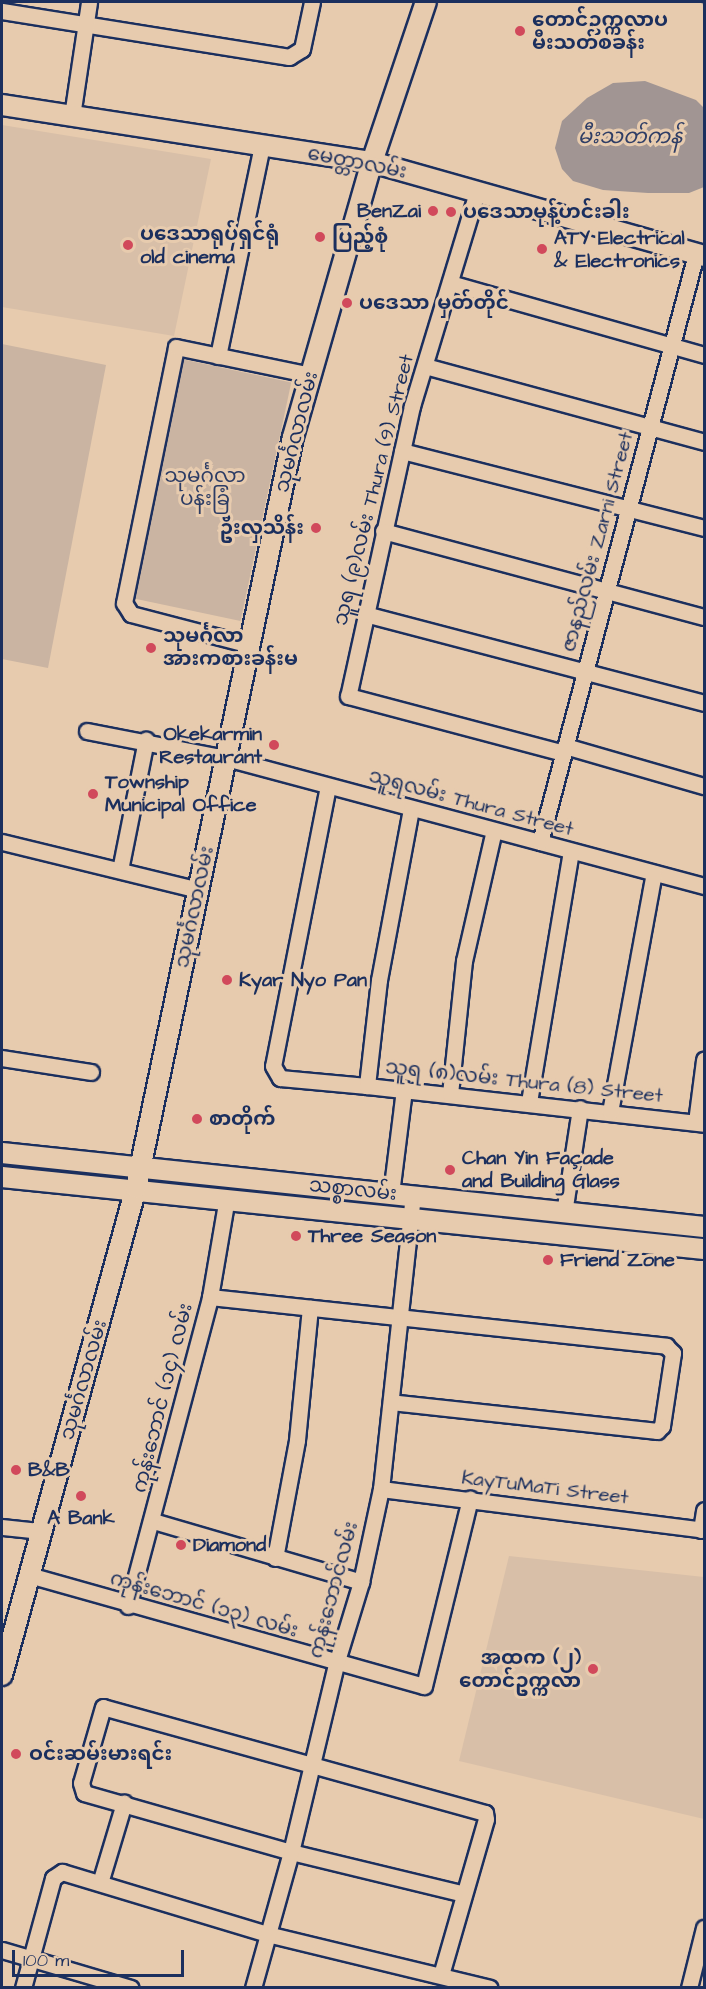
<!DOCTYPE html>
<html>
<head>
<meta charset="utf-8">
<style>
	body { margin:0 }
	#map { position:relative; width:706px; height:1989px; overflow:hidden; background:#e7cbae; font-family:"Architects Daughter","Noto Sans Myanmar",sans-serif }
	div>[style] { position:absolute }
	.built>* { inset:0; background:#d8bfa8 }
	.green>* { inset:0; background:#cab4a2; transform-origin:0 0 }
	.water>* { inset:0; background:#a19593 }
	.stream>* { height:4px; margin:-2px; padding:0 2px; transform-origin:2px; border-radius:2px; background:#a19593 }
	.roads { filter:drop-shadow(2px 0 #1b2f5e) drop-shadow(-2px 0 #1b2f5e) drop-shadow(0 2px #1b2f5e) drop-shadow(0 -2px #1b2f5e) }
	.minor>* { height:15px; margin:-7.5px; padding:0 7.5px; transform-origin:7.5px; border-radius:7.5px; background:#e7cbae }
	.major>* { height:20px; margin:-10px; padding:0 10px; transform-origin:10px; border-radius:10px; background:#e7cbae }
	.dots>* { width:16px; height:16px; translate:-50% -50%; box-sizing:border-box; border:3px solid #e7cbae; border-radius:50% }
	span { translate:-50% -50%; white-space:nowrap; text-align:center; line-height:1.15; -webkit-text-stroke:6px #e7cbae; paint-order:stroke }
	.poi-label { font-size:20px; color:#1b2f5e; font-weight:700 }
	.left { translate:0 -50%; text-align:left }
	.right { translate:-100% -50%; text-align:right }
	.street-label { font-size:20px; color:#1b2f5e }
	.park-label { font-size:20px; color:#2c3c65 }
	.water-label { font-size:21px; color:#2f3e66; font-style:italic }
	.frame { position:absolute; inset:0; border:3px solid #1b2f5e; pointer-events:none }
	.scale { position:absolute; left:12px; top:1950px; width:172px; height:27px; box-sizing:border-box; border:3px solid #1b2f5e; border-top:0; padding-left:8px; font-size:18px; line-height:21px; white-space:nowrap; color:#1b2f5e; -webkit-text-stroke:4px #e7cbae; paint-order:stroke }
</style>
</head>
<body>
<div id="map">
	<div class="built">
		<div style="clip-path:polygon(2px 125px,211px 159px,174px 336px,2px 307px)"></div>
		<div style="clip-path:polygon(509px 1556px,704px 1577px,704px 1819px,459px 1761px)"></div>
	</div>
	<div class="green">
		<div style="clip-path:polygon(2px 344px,106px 365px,48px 668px,2px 659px)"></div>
		<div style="left:167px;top:356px;width:127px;height:244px;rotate:12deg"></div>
	</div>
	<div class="water">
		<div style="clip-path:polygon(645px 81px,696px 100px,704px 108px,704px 187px,689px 193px,648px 193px,603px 190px,573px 181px,562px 169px,555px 148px,562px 121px,587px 98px,613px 83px)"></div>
	</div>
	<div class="stream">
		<div style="left:703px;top:2px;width:1px;rotate:45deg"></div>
	</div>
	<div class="roads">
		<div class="minor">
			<div style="left:2px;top:11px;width:291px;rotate:9.1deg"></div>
			<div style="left:289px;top:57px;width:15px;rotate:-32deg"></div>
			<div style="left:302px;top:49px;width:48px;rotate:-78deg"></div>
			<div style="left:72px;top:116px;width:115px;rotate:-81.5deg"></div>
			<div style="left:477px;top:192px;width:224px;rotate:106.9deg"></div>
			<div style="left:412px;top:406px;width:297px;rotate:102.4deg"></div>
			<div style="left:348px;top:696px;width:222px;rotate:14.8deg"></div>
			<div style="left:450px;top:283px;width:264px;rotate:15.8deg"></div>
			<div style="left:218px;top:356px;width:216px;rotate:-78.2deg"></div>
			<div style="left:425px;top:366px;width:289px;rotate:15.2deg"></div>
			<div style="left:402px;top:451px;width:312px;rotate:14.3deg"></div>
			<div style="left:383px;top:531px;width:332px;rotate:15deg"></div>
			<div style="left:365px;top:614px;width:350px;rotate:14.7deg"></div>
			<div style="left:250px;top:645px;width:123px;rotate:-165.4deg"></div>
			<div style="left:131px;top:614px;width:13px;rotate:-122deg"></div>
			<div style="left:124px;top:603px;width:261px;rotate:-78.5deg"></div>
			<div style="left:176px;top:347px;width:138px;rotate:11.7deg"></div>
			<div style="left:87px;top:731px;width:142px;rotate:11deg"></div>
			<div style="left:226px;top:758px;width:495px;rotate:15deg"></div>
			<div style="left:565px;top:746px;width:145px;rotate:16.1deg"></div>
			<div style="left:328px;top:786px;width:285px;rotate:101.1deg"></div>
			<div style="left:273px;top:1066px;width:14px;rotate:60deg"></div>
			<div style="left:280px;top:1078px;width:87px;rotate:5.3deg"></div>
			<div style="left:411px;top:809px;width:174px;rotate:100.6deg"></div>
			<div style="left:379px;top:980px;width:107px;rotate:96.5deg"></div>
			<div style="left:367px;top:1086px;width:339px;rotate:6.4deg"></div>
			<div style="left:2px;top:842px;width:203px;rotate:13.7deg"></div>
			<div style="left:540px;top:842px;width:608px;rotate:-75.14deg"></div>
			<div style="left:120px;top:870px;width:133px;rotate:-78.7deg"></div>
			<div style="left:2px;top:1058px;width:90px;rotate:8.9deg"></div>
			<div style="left:450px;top:1094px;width:134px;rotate:-84deg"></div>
			<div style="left:464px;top:961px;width:134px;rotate:-77.1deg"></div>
			<div style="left:529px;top:1102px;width:254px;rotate:-80.5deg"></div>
			<div style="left:610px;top:1112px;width:243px;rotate:-79.6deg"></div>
			<div style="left:696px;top:1122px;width:63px;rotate:-82.6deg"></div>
			<div style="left:391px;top:1194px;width:106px;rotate:-82.9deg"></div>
			<div style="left:564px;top:1213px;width:106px;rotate:-81.3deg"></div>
			<div style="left:210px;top:1297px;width:459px;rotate:6.1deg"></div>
			<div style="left:666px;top:1346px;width:10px;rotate:45deg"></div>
			<div style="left:673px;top:1353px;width:74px;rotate:98.6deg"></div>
			<div style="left:662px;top:1426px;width:7px;rotate:135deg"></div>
			<div style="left:657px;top:1431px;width:267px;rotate:-173.8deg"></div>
			<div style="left:381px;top:1489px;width:326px;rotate:7.2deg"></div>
			<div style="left:153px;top:1521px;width:217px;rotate:16.3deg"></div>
			<div style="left:2px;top:1527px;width:39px;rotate:6deg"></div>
			<div style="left:701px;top:1530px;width:20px;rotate:-81deg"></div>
			<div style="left:275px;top:1558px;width:120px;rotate:-79.4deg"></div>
			<div style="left:297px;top:1440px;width:133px;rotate:-84.4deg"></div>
			<div style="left:29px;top:1575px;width:410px;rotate:15.7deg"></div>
			<div style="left:424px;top:1686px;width:193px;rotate:-76.2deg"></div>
			<div style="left:128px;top:1606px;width:320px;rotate:-75.1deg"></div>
			<div style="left:210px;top:1297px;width:100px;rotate:-80.3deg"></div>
			<div style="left:100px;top:1883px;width:84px;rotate:-73.3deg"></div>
			<div style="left:2px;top:1950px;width:134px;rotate:16.4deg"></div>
			<div style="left:441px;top:1975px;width:162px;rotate:-73.9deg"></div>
			<div style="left:486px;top:1819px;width:6px;rotate:-99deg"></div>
			<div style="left:485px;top:1813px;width:396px;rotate:-164.5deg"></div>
			<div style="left:103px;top:1707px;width:79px;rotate:106.1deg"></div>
			<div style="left:81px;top:1783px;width:10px;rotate:73deg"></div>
			<div style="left:84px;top:1793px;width:215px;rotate:15.9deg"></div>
			<div style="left:291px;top:1852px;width:178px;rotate:13.6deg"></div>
			<div style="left:23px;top:1988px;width:114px;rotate:-74.7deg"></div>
			<div style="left:53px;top:1878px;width:11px;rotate:-34deg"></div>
			<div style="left:62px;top:1872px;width:214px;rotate:16.8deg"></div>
			<div style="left:267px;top:1934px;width:229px;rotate:13.6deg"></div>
			<div style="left:253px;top:1988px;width:141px;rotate:-74.4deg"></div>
			<div style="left:291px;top:1852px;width:193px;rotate:-76.5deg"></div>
			<div style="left:336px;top:1664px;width:86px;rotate:-73deg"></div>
			<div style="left:361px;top:1582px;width:95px;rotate:-77.9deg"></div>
			<div style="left:381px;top:1489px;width:295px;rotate:-83.8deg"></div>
			<div style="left:689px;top:1988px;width:62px;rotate:-76deg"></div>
		</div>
		<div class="major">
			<div style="left:2px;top:105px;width:374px;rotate:8.8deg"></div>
			<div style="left:372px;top:162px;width:345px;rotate:15.8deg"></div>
			<div style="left:2px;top:1153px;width:706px;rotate:6.02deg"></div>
			<div style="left:2px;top:1177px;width:706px;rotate:5.86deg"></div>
			<div style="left:2px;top:1675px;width:505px;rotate:-74.62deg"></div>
			<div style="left:136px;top:1188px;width:767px;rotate:-78.19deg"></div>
			<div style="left:293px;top:437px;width:286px;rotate:-74deg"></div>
			<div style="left:372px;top:162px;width:169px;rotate:-71.4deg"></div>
		</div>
	</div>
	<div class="dots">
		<div style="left:520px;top:31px;background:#d1495b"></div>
		<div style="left:433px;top:211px;background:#d1495b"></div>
		<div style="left:451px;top:212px;background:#d1495b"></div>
		<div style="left:320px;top:237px;background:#d1495b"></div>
		<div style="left:128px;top:245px;background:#d1495b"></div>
		<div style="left:542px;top:249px;background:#d1495b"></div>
		<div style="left:347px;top:303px;background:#d1495b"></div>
		<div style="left:316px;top:528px;background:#d1495b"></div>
		<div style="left:151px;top:648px;background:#d1495b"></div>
		<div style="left:274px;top:745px;background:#d1495b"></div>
		<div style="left:93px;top:794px;background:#d1495b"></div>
		<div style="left:227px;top:980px;background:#d1495b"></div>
		<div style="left:197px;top:1119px;background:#d1495b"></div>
		<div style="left:450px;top:1170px;background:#d1495b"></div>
		<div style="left:296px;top:1236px;background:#d1495b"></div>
		<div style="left:548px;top:1260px;background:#d1495b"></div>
		<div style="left:16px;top:1470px;background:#d1495b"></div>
		<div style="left:81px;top:1496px;background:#d1495b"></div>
		<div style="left:181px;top:1545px;background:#d1495b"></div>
		<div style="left:593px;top:1669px;background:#d1495b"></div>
		<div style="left:16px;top:1754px;background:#d1495b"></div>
	</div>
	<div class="poi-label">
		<span class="left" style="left:532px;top:32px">တောင်ဥက္ကလာပ<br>မီးသတ်စခန်း</span>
		<span class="right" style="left:421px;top:211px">BenZai</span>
		<span class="left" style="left:463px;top:212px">ပဒေသာမုန့်ဟင်းခါး</span>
		<span class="left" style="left:140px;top:246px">ပဒေသာရုပ်ရှင်ရုံ<br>old cinema</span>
		<span class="left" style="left:332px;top:237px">ပြည့်စုံ</span>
		<span class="left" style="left:554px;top:250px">ATY Electrical<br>&amp; Electronics</span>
		<span class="left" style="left:359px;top:303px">ပဒေသာ မှတ်တိုင်</span>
		<span class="right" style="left:304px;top:528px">ဦးလှသိန်း</span>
		<span class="left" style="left:163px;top:648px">သုမင်္ဂလာ<br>အားကစားခန်းမ</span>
		<span class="right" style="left:262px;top:746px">Okekarmin<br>Restaurant</span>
		<span class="left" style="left:105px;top:794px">Township<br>Municipal Office</span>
		<span class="left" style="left:239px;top:980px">Kyar Nyo Pan</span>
		<span class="left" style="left:209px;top:1119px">စာတိုက်</span>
		<span class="left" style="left:462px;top:1170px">Chan Yin Façade<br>and Building Glass</span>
		<span class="left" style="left:308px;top:1236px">Three Season</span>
		<span class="left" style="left:560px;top:1260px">Friend Zone</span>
		<span class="left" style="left:28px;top:1470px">B&amp;B</span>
		<span style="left:81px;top:1518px">A Bank</span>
		<span class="left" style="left:193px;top:1545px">Diamond</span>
		<span class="right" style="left:581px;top:1670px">အထက (၂)<br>တောင်ဥက္ကလာ</span>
		<span class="left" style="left:29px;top:1754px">ဝင်းဆမ်းမားရင်း</span>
	</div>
	<div class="street-label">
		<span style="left:357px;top:163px;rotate:11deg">မေတ္တာလမ်း</span>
		<span style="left:297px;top:432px;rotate:-76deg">သုမင်္ဂလာလမ်း</span>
		<span style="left:374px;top:490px;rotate:-76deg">သူရ (၉)လမ်း Thura (9) Street</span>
		<span style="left:598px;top:542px;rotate:-75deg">ဇာနည်လမ်း Zarni Street</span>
		<span style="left:471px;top:803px;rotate:15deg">သူရလမ်း Thura Street</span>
		<span style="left:195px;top:907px;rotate:-78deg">သုမင်္ဂလာလမ်း</span>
		<span style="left:524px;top:1082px;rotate:6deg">သူရ (၈)လမ်း Thura (8) Street</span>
		<span style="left:353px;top:1190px;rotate:6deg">သစ္စာလမ်း</span>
		<span style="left:84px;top:1380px;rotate:-74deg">သုမင်္ဂလာလမ်း</span>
		<span style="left:163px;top:1398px;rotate:-76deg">ကုန်းဘောင် (၁၄) လမ်း</span>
		<span style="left:545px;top:1488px;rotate:7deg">KayTuMaTi Street</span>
		<span style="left:334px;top:1590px;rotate:-75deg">ကုန်းဘောင်လမ်း</span>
		<span style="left:204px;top:1605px;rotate:16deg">ကုန်းဘောင် (၁၃) လမ်း</span>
	</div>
	<div class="park-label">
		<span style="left:205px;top:488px">သုမင်္ဂလာ<br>ပန်းခြံ</span>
	</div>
	<div class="water-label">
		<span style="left:630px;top:137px">မီးသတ်ကန်</span>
	</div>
	<div class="frame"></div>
	<div class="scale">100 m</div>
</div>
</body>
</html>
